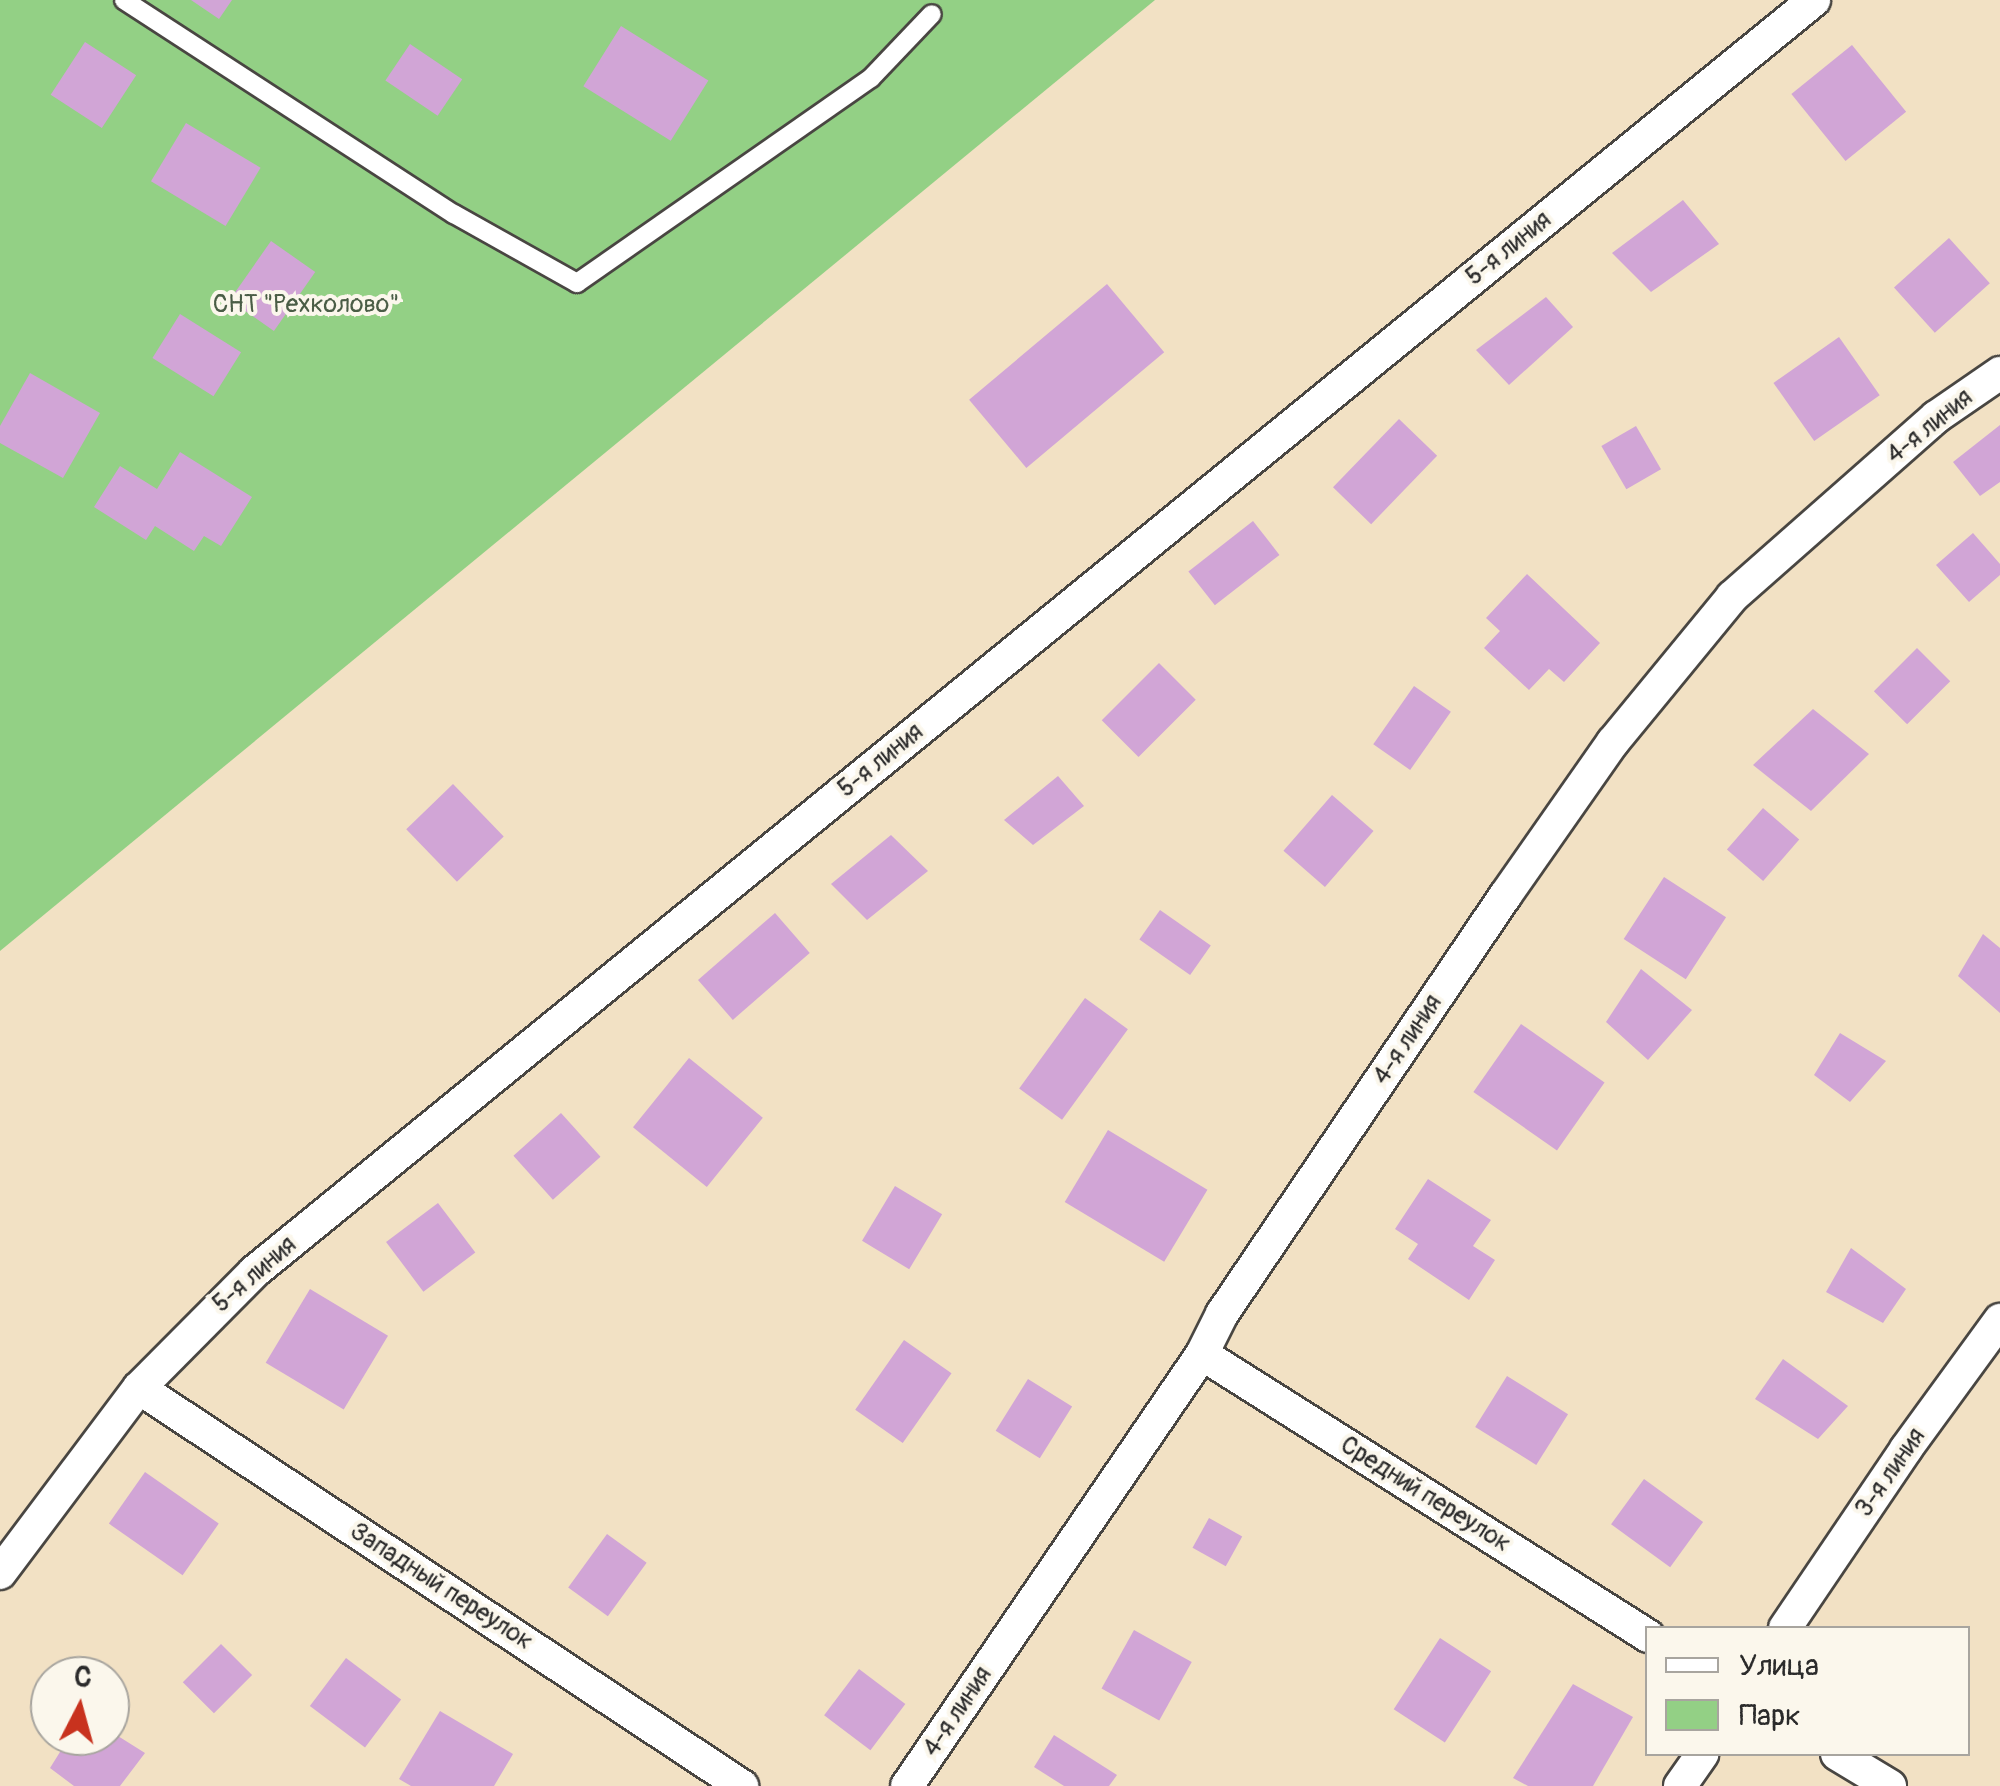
<!DOCTYPE html>
<html>
<head>
<meta charset="utf-8">
<style>
	body { margin:0 }
	#map { position:relative; width:2000px; height:1786px; overflow:hidden; background:#f2e1c4; font-family:Pangolin,sans-serif }
	div>[style] { position:absolute }
	.green>* { inset:0; background:#93d085 }
	.building>* { inset:0; background:#d1a5d6; transform-origin:0 0 }
	.roads { filter:drop-shadow(2px 0 #494642) drop-shadow(-2px 0 #494642) drop-shadow(0 2px #494642) drop-shadow(0 -2px #494642) }
	.lane>* { height:18px; margin:-9px; padding:0 9px; transform-origin:9px; border-radius:9px; background:#fff }
	.street>* { height:32px; margin:-16px; padding:0 16px; transform-origin:16px; border-radius:16px; background:#fff }
	span { translate:-50% -50%; white-space:nowrap; text-align:center; line-height:1.15; -webkit-text-stroke:8px #fbf7ec; paint-order:stroke }
	.street-label { font-size:25px; color:#2b2b2b }
	.park-label { font-size:25px; color:#4a5d46 }
	.legend { position:absolute; left:1645px; top:1626px; width:325px; height:130px; box-sizing:border-box; background:#fbf7ec; border:2px solid #a8a59f; margin:0; padding:12px 18px; list-style:none; font-size:30px; color:#2b2b2b }
	.legend li { display:flex; align-items:center; gap:20px; height:50px }
	.legend b { width:50px; border:2px solid #a8a59f }
	.north { position:absolute; left:30px; top:1656px; width:100px; height:100px; box-sizing:border-box; background:#fbf7ec; border:2px solid #a8a59f; border-radius:50%; rotate:6deg; font-size:28px; font-weight:700; line-height:40px; text-align:center; color:#2b2b2b }
	.north::after { content:''; display:block; margin:auto; width:35px; height:45px; background:#c8321e; clip-path:polygon(50% 0,100% 100%,50% 72%,0 100%) }
</style>
</head>
<body>
<div id="map">
	<div class="green">
		<div style="clip-path:polygon(0 0,1155px 0,0 951px)"></div>
	</div>
	<div class="building">
		<div style="clip-path:polygon(191px 0,232px 0,219px 19px)"></div>
		<div style="left:621px;top:26px;width:103px;height:71px;rotate:32deg"></div>
		<div style="left:85px;top:42px;width:61px;height:63px;rotate:33deg"></div>
		<div style="left:410px;top:44px;width:63px;height:44px;rotate:34deg"></div>
		<div style="left:1852px;top:45px;width:86px;height:78px;rotate:51deg"></div>
		<div style="left:186px;top:123px;width:87px;height:68px;rotate:31deg"></div>
		<div style="clip-path:polygon(1683px 200px,1719px 244px,1651px 292px,1612px 253px)"></div>
		<div style="left:1949px;top:238px;width:61px;height:74px;rotate:48deg"></div>
		<div style="left:271px;top:241px;width:54px;height:72px;rotate:35deg"></div>
		<div style="left:1107px;top:284px;width:89px;height:180px;rotate:50deg"></div>
		<div style="clip-path:polygon(1546px 297px,1573px 327px,1509px 385px,1476px 350px)"></div>
		<div style="left:180px;top:314px;width:72px;height:52px;rotate:32deg"></div>
		<div style="left:1839px;top:337px;width:71px;height:80px;rotate:55deg"></div>
		<div style="clip-path:polygon(30px 373px,100px 413px,63px 478px,0 443px,0 426px)"></div>
		<div style="left:1399px;top:419px;width:53px;height:95px;rotate:44deg"></div>
		<div style="clip-path:polygon(2000px 425px,2000px 482px,1980px 496px,1953px 462px)"></div>
		<div style="left:1636px;top:426px;width:50px;height:40px;rotate:60deg"></div>
		<div style="clip-path:polygon(180px 452px,252px 497px,221px 546px,204px 536px,194px 551px,155px 526px,146px 540px,94px 507px,120px 466px,157px 489px)"></div>
		<div style="left:1253px;top:521px;width:43px;height:82px;rotate:52deg"></div>
		<div style="clip-path:polygon(1973px 533px,2000px 564px,2000px 575px,1969px 602px,1936px 565px)"></div>
		<div style="clip-path:polygon(1527px 574px,1600px 643px,1564px 682px,1549px 669px,1529px 690px,1484px 648px,1500px 631px,1486px 618px)"></div>
		<div style="left:1917px;top:648px;width:47px;height:61px;rotate:45deg"></div>
		<div style="left:1159px;top:663px;width:52px;height:81px;rotate:45deg"></div>
		<div style="left:1414px;top:686px;width:45px;height:71px;rotate:35deg"></div>
		<div style="clip-path:polygon(1813px 709px,1869px 754px,1811px 811px,1753px 765px)"></div>
		<div style="clip-path:polygon(1058px 776px,1084px 806px,1033px 845px,1004px 820px)"></div>
		<div style="left:453px;top:784px;width:73px;height:65px;rotate:46deg"></div>
		<div style="left:1332px;top:795px;width:55px;height:74px;rotate:41deg"></div>
		<div style="left:1763px;top:808px;width:48px;height:55px;rotate:41deg"></div>
		<div style="clip-path:polygon(891px 835px,928px 871px,867px 920px,831px 884px)"></div>
		<div style="left:1664px;top:877px;width:74px;height:74px;rotate:33deg"></div>
		<div style="left:1160px;top:910px;width:62px;height:36px;rotate:35deg"></div>
		<div style="left:775px;top:913px;width:53px;height:102px;rotate:49deg"></div>
		<div style="clip-path:polygon(1983px 934px,2000px 948px,2000px 1013px,1958px 976px)"></div>
		<div style="clip-path:polygon(1641px 969px,1692px 1010px,1648px 1060px,1606px 1022px)"></div>
		<div style="left:1085px;top:998px;width:53px;height:112px;rotate:36deg"></div>
		<div style="left:1521px;top:1024px;width:102px;height:83px;rotate:35deg"></div>
		<div style="clip-path:polygon(1840px 1033px,1886px 1061px,1850px 1102px,1814px 1075px)"></div>
		<div style="left:689px;top:1058px;width:95px;height:89px;rotate:39deg"></div>
		<div style="left:561px;top:1113px;width:59px;height:64px;rotate:48deg"></div>
		<div style="left:1108px;top:1130px;width:116px;height:84px;rotate:31deg"></div>
		<div style="clip-path:polygon(1428px 1179px,1491px 1220px,1473px 1246px,1495px 1260px,1469px 1300px,1408px 1259px,1418px 1244px,1395px 1229px)"></div>
		<div style="left:895px;top:1186px;width:55px;height:64px;rotate:31deg"></div>
		<div style="left:438px;top:1203px;width:62px;height:65px;rotate:53deg"></div>
		<div style="clip-path:polygon(1851px 1248px,1906px 1289px,1883px 1323px,1826px 1292px)"></div>
		<div style="left:310px;top:1289px;width:91px;height:86px;rotate:31deg"></div>
		<div style="left:904px;top:1340px;width:58px;height:85px;rotate:35deg"></div>
		<div style="clip-path:polygon(1783px 1359px,1848px 1406px,1818px 1439px,1755px 1399px)"></div>
		<div style="left:1507px;top:1376px;width:72px;height:60px;rotate:32deg"></div>
		<div style="left:1028px;top:1379px;width:52px;height:61px;rotate:32deg"></div>
		<div style="left:145px;top:1472px;width:90px;height:63px;rotate:35deg"></div>
		<div style="left:1644px;top:1479px;width:73px;height:56px;rotate:36deg"></div>
		<div style="left:1209px;top:1518px;width:38px;height:34px;rotate:29deg"></div>
		<div style="left:607px;top:1534px;width:49px;height:66px;rotate:36deg"></div>
		<div style="left:1134px;top:1630px;width:66px;height:67px;rotate:29deg"></div>
		<div style="left:1440px;top:1638px;width:61px;height:85px;rotate:33deg"></div>
		<div style="left:221px;top:1644px;width:44px;height:54px;rotate:45deg"></div>
		<div style="left:346px;top:1658px;width:69px;height:60px;rotate:37deg"></div>
		<div style="left:859px;top:1669px;width:58px;height:58px;rotate:37deg"></div>
		<div style="clip-path:polygon(1573px 1684px,1633px 1717px,1593px 1786px,1528px 1786px,1513px 1778px)"></div>
		<div style="clip-path:polygon(440px 1711px,513px 1754px,494px 1786px,411px 1786px,399px 1779px)"></div>
		<div style="clip-path:polygon(110px 1731px,145px 1753px,120px 1786px,74px 1786px,50px 1768px,70px 1736px,110px 1736px)"></div>
		<div style="clip-path:polygon(1054px 1735px,1117px 1775px,1109px 1786px,1064px 1786px,1034px 1767px)"></div>
	</div>
	<div class="roads">
		<div class="lane">
			<div style="left:124px;top:0;width:393px;rotate:33deg"></div>
			<div style="left:454px;top:214px;width:141px;rotate:29.3deg"></div>
			<div style="left:577px;top:283px;width:358px;rotate:-34.9deg"></div>
			<div style="left:871px;top:78px;width:88px;rotate:-46.4deg"></div>
		</div>
		<div class="street">
			<div style="left:1202px;top:1354px;width:528px;rotate:32.3deg"></div>
			<div style="left:139px;top:1388px;width:723px;rotate:33.43deg"></div>
			<div style="left:0;top:1573px;width:231px;rotate:-53.1deg"></div>
			<div style="left:139px;top:1388px;width:163px;rotate:-45.2deg"></div>
			<div style="left:254px;top:1272px;width:2013px;rotate:-39.19deg"></div>
			<div style="left:1785px;top:1628px;width:216px;rotate:-55.9deg"></div>
			<div style="left:1906px;top:1449px;width:160px;rotate:-53.9deg"></div>
			<div style="left:1837px;top:1754px;width:62px;rotate:31.1deg"></div>
			<div style="left:907px;top:1786px;width:523px;rotate:-55.67deg"></div>
			<div style="left:1202px;top:1354px;width:45px;rotate:-63.4deg"></div>
			<div style="left:1222px;top:1314px;width:505px;rotate:-55.9deg"></div>
			<div style="left:1505px;top:896px;width:188px;rotate:-55deg"></div>
			<div style="left:1613px;top:742px;width:188px;rotate:-50.6deg"></div>
			<div style="left:1732px;top:597px;width:272px;rotate:-41.4deg"></div>
			<div style="left:1936px;top:417px;width:78px;rotate:-34.5deg"></div>
			<div style="left:1680px;top:1786px;width:39px;rotate:-55deg"></div>
		</div>
	</div>
	<div class="street-label">
		<span style="left:1509px;top:249px;rotate:-39deg">5-я линия</span>
		<span style="left:1930px;top:427px;rotate:-39deg">4-я линия</span>
		<span style="left:881px;top:761px;rotate:-39deg">5-я линия</span>
		<span style="left:1408px;top:1040px;rotate:-56deg">4-я линия</span>
		<span style="left:255px;top:1275px;rotate:-41deg">5-я линия</span>
		<span style="left:1891px;top:1473px;rotate:-55deg">3-я линия</span>
		<span style="left:1425px;top:1495px;rotate:32deg">Средний переулок</span>
		<span style="left:441px;top:1587px;rotate:33deg">Западный переулок</span>
		<span style="left:958px;top:1712px;rotate:-56deg">4-я линия</span>
	</div>
	<div class="park-label">
		<span style="left:306px;top:305px">СНТ "Рехколово"</span>
	</div>
	<ul class="legend">
	<li><b style="height:12px;background:#fff"></b>Улица</li>
	<li><b style="height:28px;background:#93d085"></b>Парк</li>
	</ul>
	<div class="north">С</div>
</div>
</body>
</html>
